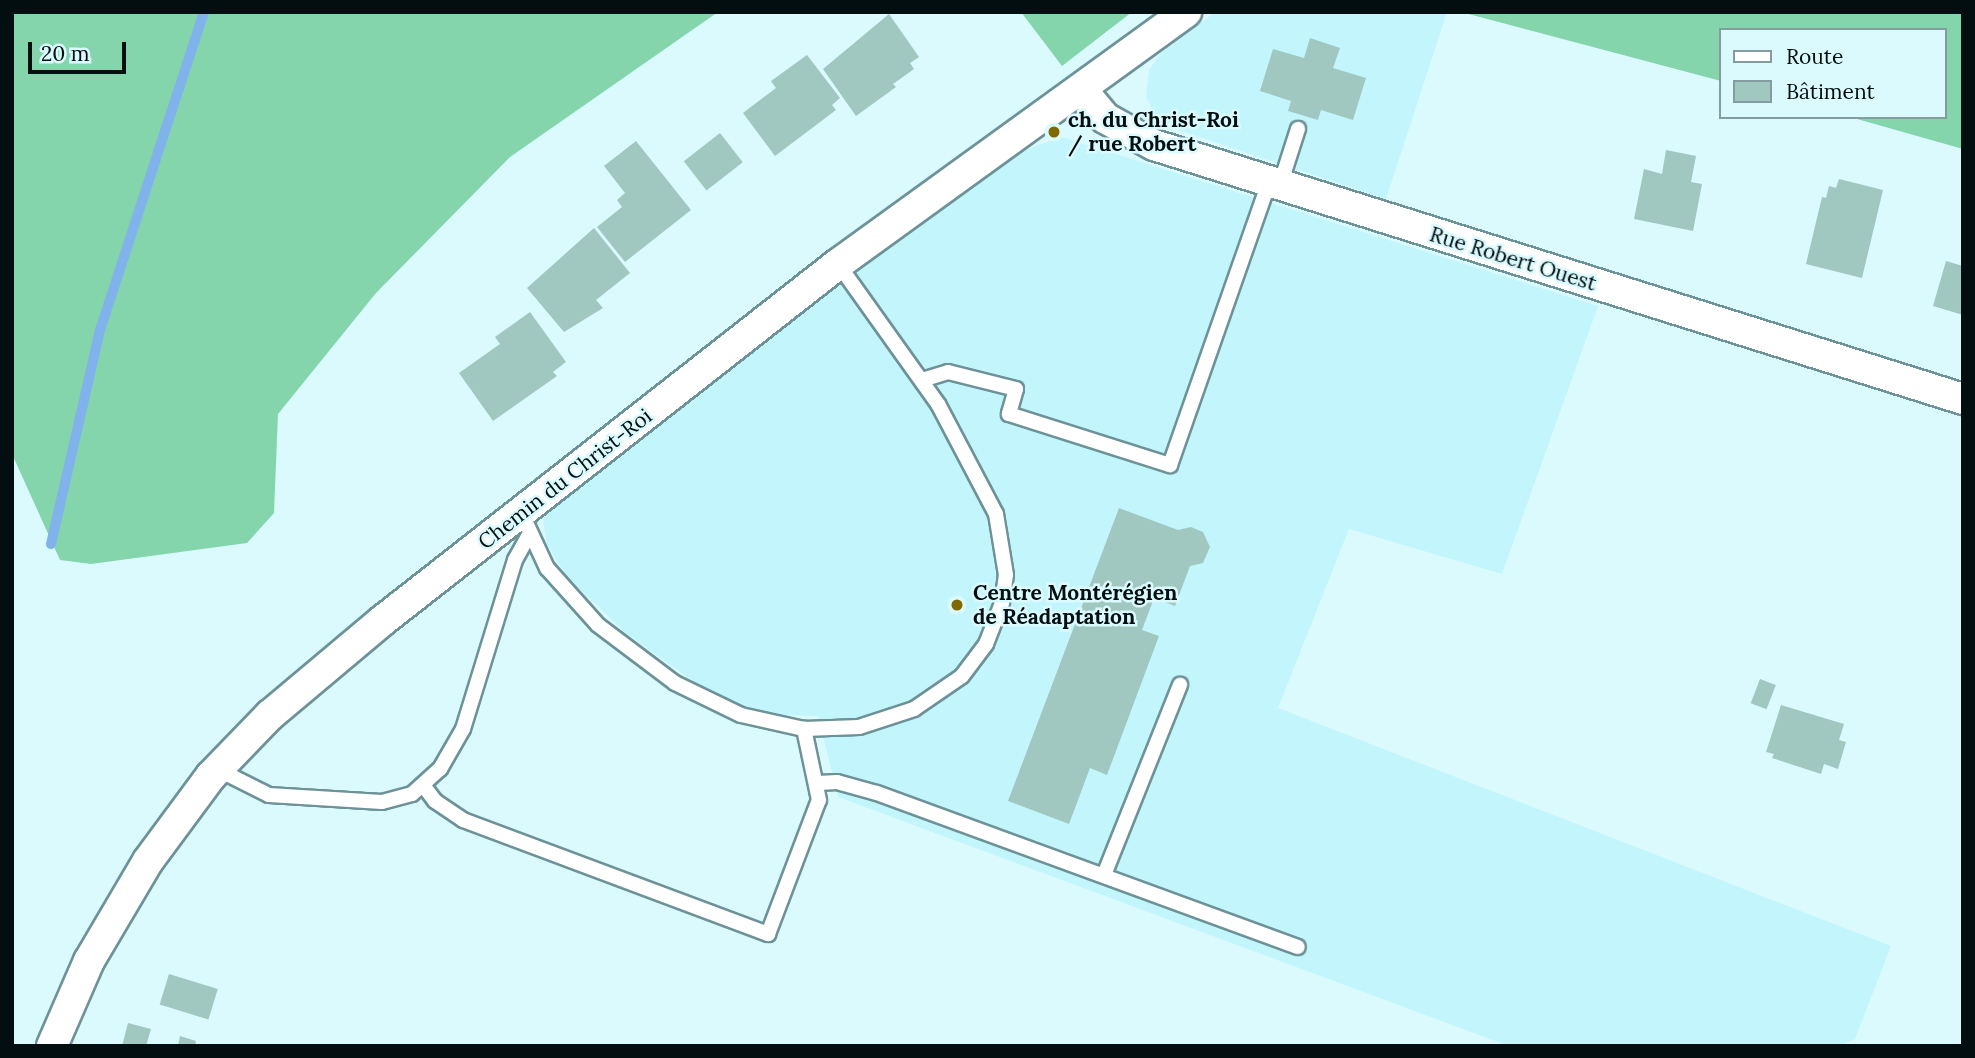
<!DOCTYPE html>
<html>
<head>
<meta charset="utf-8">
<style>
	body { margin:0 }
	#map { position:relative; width:1975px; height:1058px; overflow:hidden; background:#dafafe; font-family:Lora,serif }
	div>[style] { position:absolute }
	.built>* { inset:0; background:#c3f6fc }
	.forest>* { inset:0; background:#85d5ac }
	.stream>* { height:10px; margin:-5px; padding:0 5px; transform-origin:5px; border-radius:5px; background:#80b2eb }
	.building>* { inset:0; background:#a0c7c0; transform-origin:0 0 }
	.roads { filter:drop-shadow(2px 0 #6d9298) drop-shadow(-2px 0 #6d9298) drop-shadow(0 2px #6d9298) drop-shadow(0 -2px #6d9298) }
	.lane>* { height:14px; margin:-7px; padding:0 7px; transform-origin:7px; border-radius:7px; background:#fff }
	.street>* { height:30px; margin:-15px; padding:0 15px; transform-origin:15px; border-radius:15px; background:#fff }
	.dots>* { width:19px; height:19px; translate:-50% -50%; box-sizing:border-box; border:4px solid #dafafe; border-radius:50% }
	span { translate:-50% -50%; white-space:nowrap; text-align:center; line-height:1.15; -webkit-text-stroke:5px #dafafe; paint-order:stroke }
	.poi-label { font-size:21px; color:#020e10; font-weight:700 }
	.left { translate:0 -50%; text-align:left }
	.street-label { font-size:21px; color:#020e10 }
	.frame { position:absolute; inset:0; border:14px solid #020e10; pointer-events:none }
	.legend { position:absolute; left:1719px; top:28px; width:228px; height:91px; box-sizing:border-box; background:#dafafe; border:2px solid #849c9f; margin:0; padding:9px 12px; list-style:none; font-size:21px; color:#020e10 }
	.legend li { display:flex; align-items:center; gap:14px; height:35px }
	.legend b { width:35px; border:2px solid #849c9f }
	.scale { position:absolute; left:28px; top:42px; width:98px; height:32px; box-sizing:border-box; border:4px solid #020e10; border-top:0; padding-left:9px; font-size:21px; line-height:24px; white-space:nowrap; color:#020e10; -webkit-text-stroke:5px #dafafe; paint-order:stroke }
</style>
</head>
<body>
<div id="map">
	<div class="built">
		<div style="clip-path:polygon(1215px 12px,1447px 12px,1386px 199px,1160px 124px,1146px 97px,1149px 70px,1160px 54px)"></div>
		<div style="clip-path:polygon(1062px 137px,1598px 306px,1502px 574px,1349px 529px,1278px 708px,1891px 946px,1855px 1039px,1839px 1046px,1509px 1046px,838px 797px,818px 716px,783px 715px,743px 706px,693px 681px,627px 634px,566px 576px,547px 544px,543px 519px,555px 482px,1015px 153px)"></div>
	</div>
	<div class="forest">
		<div style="clip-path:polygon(12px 12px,718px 12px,510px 157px,376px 293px,278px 414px,274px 513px,247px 543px,91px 564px,60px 560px,12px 454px)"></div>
		<div style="clip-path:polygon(1021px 12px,1132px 12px,1062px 66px)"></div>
		<div style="clip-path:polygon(1461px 12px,1963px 12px,1963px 149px,1850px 117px,1945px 117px,1945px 30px,1721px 30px,1721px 81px)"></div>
	</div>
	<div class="stream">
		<div style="left:51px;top:544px;width:220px;rotate:-77.1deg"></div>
		<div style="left:100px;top:330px;width:335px;rotate:-71.9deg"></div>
	</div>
	<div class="building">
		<div style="clip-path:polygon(889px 14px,919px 57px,910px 63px,914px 69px,893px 84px,896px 87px,856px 116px,823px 69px)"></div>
		<div style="clip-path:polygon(1310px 38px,1340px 48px,1333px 68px,1366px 78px,1353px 120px,1321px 110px,1318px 120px,1288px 111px,1291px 101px,1260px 91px,1273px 49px,1304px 58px)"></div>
		<div style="clip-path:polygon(807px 55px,840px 98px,832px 105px,836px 110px,775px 156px,743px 113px,776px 88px,771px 81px)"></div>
		<div style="left:720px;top:133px;width:37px;height:46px;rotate:52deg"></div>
		<div style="clip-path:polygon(636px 141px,691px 210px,625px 262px,597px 227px,622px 207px,617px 200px,625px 193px,604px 166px)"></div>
		<div style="clip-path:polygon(1666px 150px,1696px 156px,1691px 182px,1702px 184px,1693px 231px,1634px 219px,1644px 169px,1662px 174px)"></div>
		<div style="clip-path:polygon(1839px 179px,1883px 190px,1862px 278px,1806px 264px,1822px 197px,1826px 198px,1829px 186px,1836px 188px)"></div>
		<div style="clip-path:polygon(594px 228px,630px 273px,596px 300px,603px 308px,564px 332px,527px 288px)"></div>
		<div style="clip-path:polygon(1946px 261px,1963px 266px,1963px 315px,1933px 306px)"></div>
		<div style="clip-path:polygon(530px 312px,566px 362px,553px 372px,557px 376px,493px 421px,459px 373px,500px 344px,495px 337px)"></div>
		<div style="clip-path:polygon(1119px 508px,1178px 530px,1191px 527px,1203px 532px,1210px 547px,1203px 563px,1190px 566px,1175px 606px,1154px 598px,1142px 630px,1159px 636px,1107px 775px,1090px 768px,1069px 824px,1008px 801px)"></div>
		<div style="left:1760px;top:679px;width:17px;height:26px;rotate:21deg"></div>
		<div style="clip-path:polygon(1781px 705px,1844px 724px,1839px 740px,1846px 742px,1838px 769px,1824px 764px,1821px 774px,1772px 758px,1774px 754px,1766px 752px)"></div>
		<div style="left:169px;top:974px;width:51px;height:32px;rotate:17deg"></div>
		<div style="clip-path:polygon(128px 1023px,151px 1029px,146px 1046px,122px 1046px)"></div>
		<div style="clip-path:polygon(180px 1036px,196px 1041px,195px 1046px,178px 1046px)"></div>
	</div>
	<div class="roads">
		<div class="lane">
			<div style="left:1280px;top:185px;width:59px;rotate:-72.2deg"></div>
			<div style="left:922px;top:380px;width:27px;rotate:-17deg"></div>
			<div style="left:948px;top:372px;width:70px;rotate:14deg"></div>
			<div style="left:1016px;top:389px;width:26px;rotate:106deg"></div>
			<div style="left:1009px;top:414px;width:169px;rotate:17.6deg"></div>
			<div style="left:1170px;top:465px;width:300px;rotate:-70.7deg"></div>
			<div style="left:522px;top:514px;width:60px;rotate:65.2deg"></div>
			<div style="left:547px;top:568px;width:76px;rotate:48.2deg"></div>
			<div style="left:598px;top:625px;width:96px;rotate:37deg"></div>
			<div style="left:675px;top:683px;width:73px;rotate:25.9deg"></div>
			<div style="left:741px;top:715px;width:65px;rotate:12.5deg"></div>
			<div style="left:804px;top:729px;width:55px;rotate:-2.1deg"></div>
			<div style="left:859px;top:727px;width:58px;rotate:-18.1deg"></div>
			<div style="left:914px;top:709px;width:58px;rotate:-34.5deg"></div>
			<div style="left:962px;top:676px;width:40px;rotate:-53deg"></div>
			<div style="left:986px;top:644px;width:44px;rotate:-68.7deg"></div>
			<div style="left:1002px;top:603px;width:28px;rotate:-82deg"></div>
			<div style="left:1006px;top:575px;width:62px;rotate:-99.3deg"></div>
			<div style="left:996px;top:514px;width:124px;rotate:-117.8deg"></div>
			<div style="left:938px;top:404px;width:172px;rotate:-125.5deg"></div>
			<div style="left:217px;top:769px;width:58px;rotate:26.6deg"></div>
			<div style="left:269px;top:795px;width:113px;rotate:3.5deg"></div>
			<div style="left:382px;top:802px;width:31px;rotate:-15deg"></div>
			<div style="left:412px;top:794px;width:38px;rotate:-42deg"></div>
			<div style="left:440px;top:769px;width:46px;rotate:-60.1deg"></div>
			<div style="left:463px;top:729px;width:177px;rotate:-72.9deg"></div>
			<div style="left:515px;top:560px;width:31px;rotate:-61deg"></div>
			<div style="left:818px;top:783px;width:19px;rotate:-3deg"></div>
			<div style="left:837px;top:782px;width:41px;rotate:15.4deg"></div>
			<div style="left:877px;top:793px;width:448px;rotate:20.1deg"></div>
			<div style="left:423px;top:785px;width:20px;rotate:53deg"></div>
			<div style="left:435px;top:801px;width:34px;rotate:34deg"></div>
			<div style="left:463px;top:820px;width:326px;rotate:20.5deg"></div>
			<div style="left:768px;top:934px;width:143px;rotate:-69.2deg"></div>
			<div style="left:819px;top:800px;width:73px;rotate:-101.9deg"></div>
			<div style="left:1104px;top:875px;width:205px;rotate:-68.2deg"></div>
		</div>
		<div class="street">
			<div style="left:1081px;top:89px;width:38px;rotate:50deg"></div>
			<div style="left:1105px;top:118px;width:56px;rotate:28.9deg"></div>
			<div style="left:1154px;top:145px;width:848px;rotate:17.43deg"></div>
			<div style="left:52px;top:1046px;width:93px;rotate:-66.5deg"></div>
			<div style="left:89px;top:961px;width:116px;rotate:-59.5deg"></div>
			<div style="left:148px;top:861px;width:106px;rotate:-53.5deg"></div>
			<div style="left:211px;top:776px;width:85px;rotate:-46deg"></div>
			<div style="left:270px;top:715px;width:146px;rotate:-40deg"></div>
			<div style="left:382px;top:621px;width:579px;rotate:-38.06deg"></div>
			<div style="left:838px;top:264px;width:430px;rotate:-35.9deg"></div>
		</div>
	</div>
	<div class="dots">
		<div style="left:1054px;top:132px;background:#826800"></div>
		<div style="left:957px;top:605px;background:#826800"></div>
	</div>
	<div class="poi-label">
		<span class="left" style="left:1068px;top:132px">ch. du Christ-Roi<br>/ rue Robert</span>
		<span class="left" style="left:973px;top:605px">Centre Montérégien<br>de Réadaptation</span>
	</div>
	<div class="street-label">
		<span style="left:1513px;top:259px;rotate:17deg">Rue Robert Ouest</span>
		<span style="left:565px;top:479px;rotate:-38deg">Chemin du Christ-Roi</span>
	</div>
	<div class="frame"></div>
	<ul class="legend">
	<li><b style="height:9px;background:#fff"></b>Route</li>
	<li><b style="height:19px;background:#a0c7c0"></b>Bâtiment</li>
	</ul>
	<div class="scale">20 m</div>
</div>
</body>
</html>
